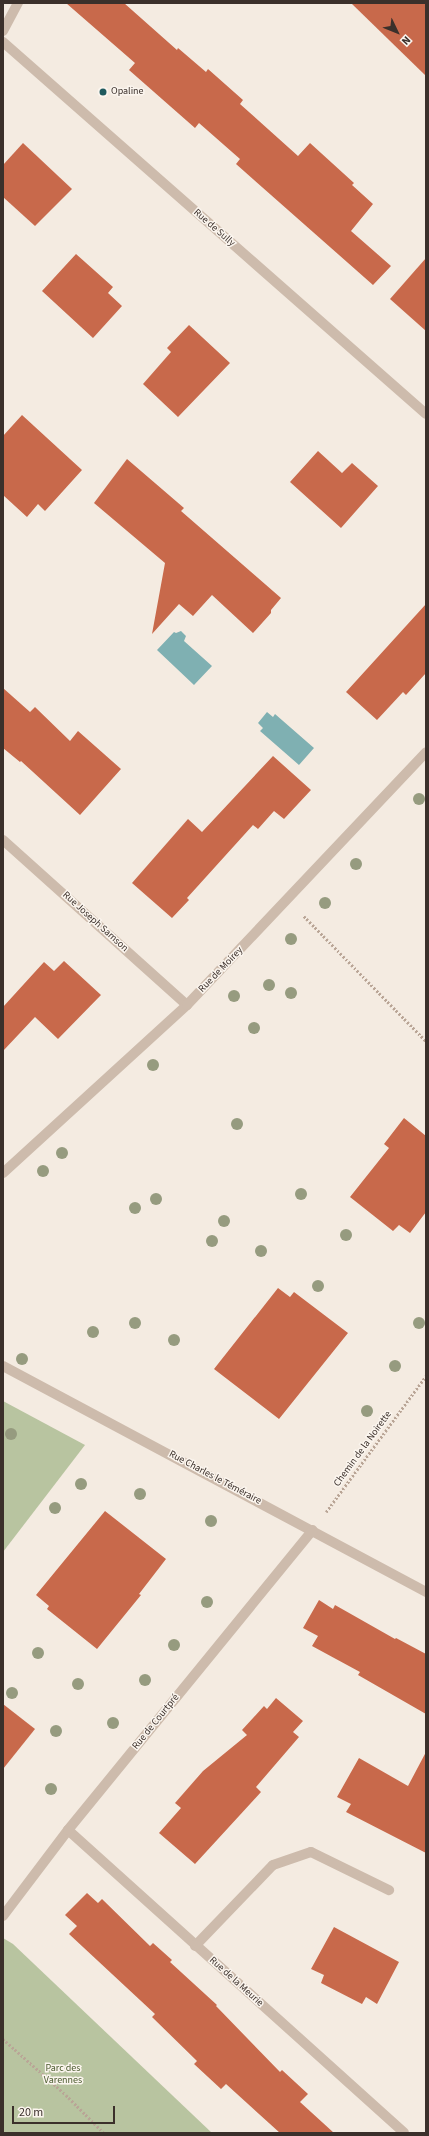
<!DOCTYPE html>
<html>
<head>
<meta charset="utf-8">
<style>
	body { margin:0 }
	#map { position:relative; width:429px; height:2136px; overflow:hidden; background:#f4ebe1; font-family:"Source Sans 3",sans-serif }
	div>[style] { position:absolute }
	.green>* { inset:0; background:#b8c4a0 }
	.water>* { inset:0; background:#7fb0b2 }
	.building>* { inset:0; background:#c8694b }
	.path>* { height:2.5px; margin-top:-1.25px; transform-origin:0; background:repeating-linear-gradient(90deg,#b9a596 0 2px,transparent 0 4px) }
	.minor>* { height:10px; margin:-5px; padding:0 5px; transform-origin:5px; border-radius:5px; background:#cdbbac }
	.trees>* { width:12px; height:12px; margin:-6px; border-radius:50%; background:#969b7f }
	.dots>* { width:11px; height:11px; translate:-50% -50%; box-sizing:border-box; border:2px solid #fbf5ee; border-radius:50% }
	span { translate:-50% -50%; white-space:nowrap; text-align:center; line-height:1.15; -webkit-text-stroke:3px #fbf5ee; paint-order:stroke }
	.poi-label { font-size:10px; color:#3b302b }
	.left { translate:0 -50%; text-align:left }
	.street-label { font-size:10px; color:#3b302b }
	.park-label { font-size:10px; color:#4a5a2e }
	.frame { position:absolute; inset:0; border:4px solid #3b302b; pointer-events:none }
	.north { position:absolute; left:377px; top:12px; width:40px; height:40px; -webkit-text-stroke:3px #fbf5ee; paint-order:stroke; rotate:133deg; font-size:11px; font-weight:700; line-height:16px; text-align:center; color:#3b302b }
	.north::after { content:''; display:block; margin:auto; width:14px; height:18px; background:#3b302b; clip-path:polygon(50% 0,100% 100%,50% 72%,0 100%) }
	.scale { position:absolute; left:12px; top:2106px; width:103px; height:18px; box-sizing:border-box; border:2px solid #3b302b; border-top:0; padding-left:5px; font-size:12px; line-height:14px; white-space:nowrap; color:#3b302b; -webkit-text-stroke:3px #fbf5ee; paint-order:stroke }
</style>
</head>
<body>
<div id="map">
	<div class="green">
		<div style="clip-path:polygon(3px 1401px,85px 1445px,3px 1552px)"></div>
		<div style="clip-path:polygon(3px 1938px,13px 1944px,212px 2133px,3px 2133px)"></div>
	</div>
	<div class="water">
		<div style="clip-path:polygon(181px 631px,186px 636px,184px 641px,212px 666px,194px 685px,157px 650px,174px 632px,176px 633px)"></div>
		<div style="clip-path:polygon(267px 712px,273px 717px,275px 714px,314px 748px,299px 765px,260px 731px,263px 728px,258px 723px)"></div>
	</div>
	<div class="building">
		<div style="clip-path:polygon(66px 3px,124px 3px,177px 50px,178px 48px,206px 72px,208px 69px,243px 100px,240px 104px,298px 156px,310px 143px,354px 183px,352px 185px,373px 204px,351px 231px,391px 266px,373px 285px,236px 164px,240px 159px,199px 123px,195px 128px,129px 70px,135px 63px)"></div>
		<div style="clip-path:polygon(351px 3px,426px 3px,426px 76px)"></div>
		<div style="clip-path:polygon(23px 143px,72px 189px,35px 226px,3px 197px,3px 165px)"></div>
		<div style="clip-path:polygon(76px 254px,113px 287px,108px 293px,122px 306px,93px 338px,42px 291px)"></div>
		<div style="clip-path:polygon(426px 258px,426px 331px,390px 299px)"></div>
		<div style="clip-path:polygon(189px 325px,230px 363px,178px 417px,143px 384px,171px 352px,167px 348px)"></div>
		<div style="clip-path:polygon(22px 415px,82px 470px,45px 511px,38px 504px,27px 517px,3px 495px,3px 436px)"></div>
		<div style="clip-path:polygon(318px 451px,342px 473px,352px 463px,378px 486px,341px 528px,290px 482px)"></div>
		<div style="clip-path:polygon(127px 459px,184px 508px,181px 511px,281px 598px,271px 610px,271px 613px,253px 633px,212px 595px,193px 616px,179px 604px,152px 634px,165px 563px,94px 503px)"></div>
		<div style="clip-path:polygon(426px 604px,426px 673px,406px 695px,403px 692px,377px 720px,346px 692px)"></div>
		<div style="clip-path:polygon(3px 688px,30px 712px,35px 707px,70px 741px,78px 731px,121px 769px,80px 815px,21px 761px,20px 762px,3px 748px)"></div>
		<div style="clip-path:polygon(273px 756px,311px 790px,284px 819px,274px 811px,258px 829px,253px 825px,187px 898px,189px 900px,172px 918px,132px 883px,188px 819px,202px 832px)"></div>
		<div style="clip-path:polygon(64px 961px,101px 995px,58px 1039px,35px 1017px,3px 1051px,3px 1007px,44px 962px,54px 971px)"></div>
		<div style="clip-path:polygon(404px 1118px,426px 1136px,426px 1212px,410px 1233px,399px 1225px,393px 1231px,350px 1197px,389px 1148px,384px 1144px)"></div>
		<div style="clip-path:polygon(278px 1288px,290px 1297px,294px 1292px,348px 1333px,279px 1419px,214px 1369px)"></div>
		<div style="clip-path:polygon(105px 1511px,166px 1559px,139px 1594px,141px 1595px,97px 1649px,47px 1609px,49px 1606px,36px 1595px)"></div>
		<div style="clip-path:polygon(319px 1600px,333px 1609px,335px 1605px,395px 1639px,396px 1638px,426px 1654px,426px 1714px,358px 1675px,360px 1672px,312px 1646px,318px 1636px,303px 1628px)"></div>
		<div style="clip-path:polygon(276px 1698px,303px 1721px,293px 1732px,299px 1737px,256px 1787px,261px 1792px,195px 1864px,159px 1833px,181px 1808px,175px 1803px,203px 1771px,247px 1735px,242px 1730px,264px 1706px,267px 1709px)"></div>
		<div style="clip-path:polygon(3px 1704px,35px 1729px,3px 1769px)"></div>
		<div style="clip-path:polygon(426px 1752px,426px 1853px,346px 1812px,351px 1804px,337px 1797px,359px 1758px,408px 1786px)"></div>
		<div style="clip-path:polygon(87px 1893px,98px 1903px,102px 1899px,150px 1946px,153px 1943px,172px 1960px,170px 1962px,217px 2005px,216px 2006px,280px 2072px,282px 2070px,308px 2094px,300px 2102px,334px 2133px,280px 2133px,226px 2084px,221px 2089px,194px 2064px,197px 2061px,152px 2017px,155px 2014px,69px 1934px,77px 1926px,65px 1915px)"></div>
		<div style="clip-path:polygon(334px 1927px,399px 1962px,377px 2004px,366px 1997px,362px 2004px,321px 1983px,324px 1975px,311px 1969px)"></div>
	</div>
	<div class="path">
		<div style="left:304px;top:916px;width:175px;rotate:45.7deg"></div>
		<div style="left:326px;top:1512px;width:169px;rotate:-53.7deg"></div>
		<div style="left:3px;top:2039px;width:84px;rotate:41.6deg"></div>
		<div style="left:66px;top:2095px;width:54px;rotate:45deg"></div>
	</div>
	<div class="minor">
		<div style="left:3px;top:31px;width:32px;rotate:-62deg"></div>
		<div style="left:3px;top:42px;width:563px;rotate:41.33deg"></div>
		<div style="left:3px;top:840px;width:247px;rotate:41.9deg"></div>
		<div style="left:3px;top:1173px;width:249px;rotate:-42.4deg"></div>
		<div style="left:187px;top:1005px;width:348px;rotate:-46.6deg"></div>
		<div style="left:3px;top:1366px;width:480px;rotate:28.1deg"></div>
		<div style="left:68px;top:1830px;width:452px;rotate:42deg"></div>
		<div style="left:3px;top:1916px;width:108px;rotate:-52.9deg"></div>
		<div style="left:68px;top:1830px;width:387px;rotate:-50.8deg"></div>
		<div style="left:195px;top:1946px;width:112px;rotate:-46.1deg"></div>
		<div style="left:273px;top:1865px;width:40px;rotate:-18.9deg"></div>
		<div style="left:311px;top:1852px;width:87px;rotate:26deg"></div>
	</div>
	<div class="trees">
		<div style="left:419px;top:799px"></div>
		<div style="left:356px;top:864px"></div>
		<div style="left:325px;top:903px"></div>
		<div style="left:291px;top:939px"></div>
		<div style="left:269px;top:985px"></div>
		<div style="left:291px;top:993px"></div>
		<div style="left:234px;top:996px"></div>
		<div style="left:254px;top:1028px"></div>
		<div style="left:153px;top:1065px"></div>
		<div style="left:237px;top:1124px"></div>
		<div style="left:62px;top:1153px"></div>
		<div style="left:43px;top:1171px"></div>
		<div style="left:301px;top:1194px"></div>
		<div style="left:156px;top:1199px"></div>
		<div style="left:135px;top:1208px"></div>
		<div style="left:224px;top:1221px"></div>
		<div style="left:346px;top:1235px"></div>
		<div style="left:212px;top:1241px"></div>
		<div style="left:261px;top:1251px"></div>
		<div style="left:318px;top:1286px"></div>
		<div style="left:135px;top:1323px"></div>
		<div style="left:419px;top:1323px"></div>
		<div style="left:93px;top:1332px"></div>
		<div style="left:174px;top:1340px"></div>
		<div style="left:22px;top:1359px"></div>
		<div style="left:395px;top:1366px"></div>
		<div style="left:367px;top:1411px"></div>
		<div style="left:11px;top:1434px"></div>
		<div style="left:81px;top:1484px"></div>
		<div style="left:140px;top:1494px"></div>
		<div style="left:55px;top:1508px"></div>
		<div style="left:211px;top:1521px"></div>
		<div style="left:207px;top:1602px"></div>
		<div style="left:174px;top:1645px"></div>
		<div style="left:38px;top:1653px"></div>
		<div style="left:145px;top:1680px"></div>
		<div style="left:78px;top:1684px"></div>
		<div style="left:12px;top:1693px"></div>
		<div style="left:113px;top:1723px"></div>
		<div style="left:56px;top:1731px"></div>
		<div style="left:51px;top:1789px"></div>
	</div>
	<div class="dots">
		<div style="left:103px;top:92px;background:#1f5a5e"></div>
	</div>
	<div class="poi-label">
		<span class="left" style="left:111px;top:92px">Opaline</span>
	</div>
	<div class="street-label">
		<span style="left:214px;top:228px;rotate:41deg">Rue de Sully</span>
		<span style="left:95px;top:922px;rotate:42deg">Rue Joseph Samson</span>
		<span style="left:221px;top:970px;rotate:-46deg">Rue de Moirey</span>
		<span style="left:363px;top:1449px;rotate:-54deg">Chemin de la Noirette</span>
		<span style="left:215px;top:1478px;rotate:28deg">Rue Charles le Téméraire</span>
		<span style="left:156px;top:1722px;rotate:-51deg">Rue de Courtpré</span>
		<span style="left:236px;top:1982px;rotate:42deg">Rue de la Meurie</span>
	</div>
	<div class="park-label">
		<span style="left:63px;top:2074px">Parc des<br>Varennes</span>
	</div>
	<div class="frame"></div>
	<div class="north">N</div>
	<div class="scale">20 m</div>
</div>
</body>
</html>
